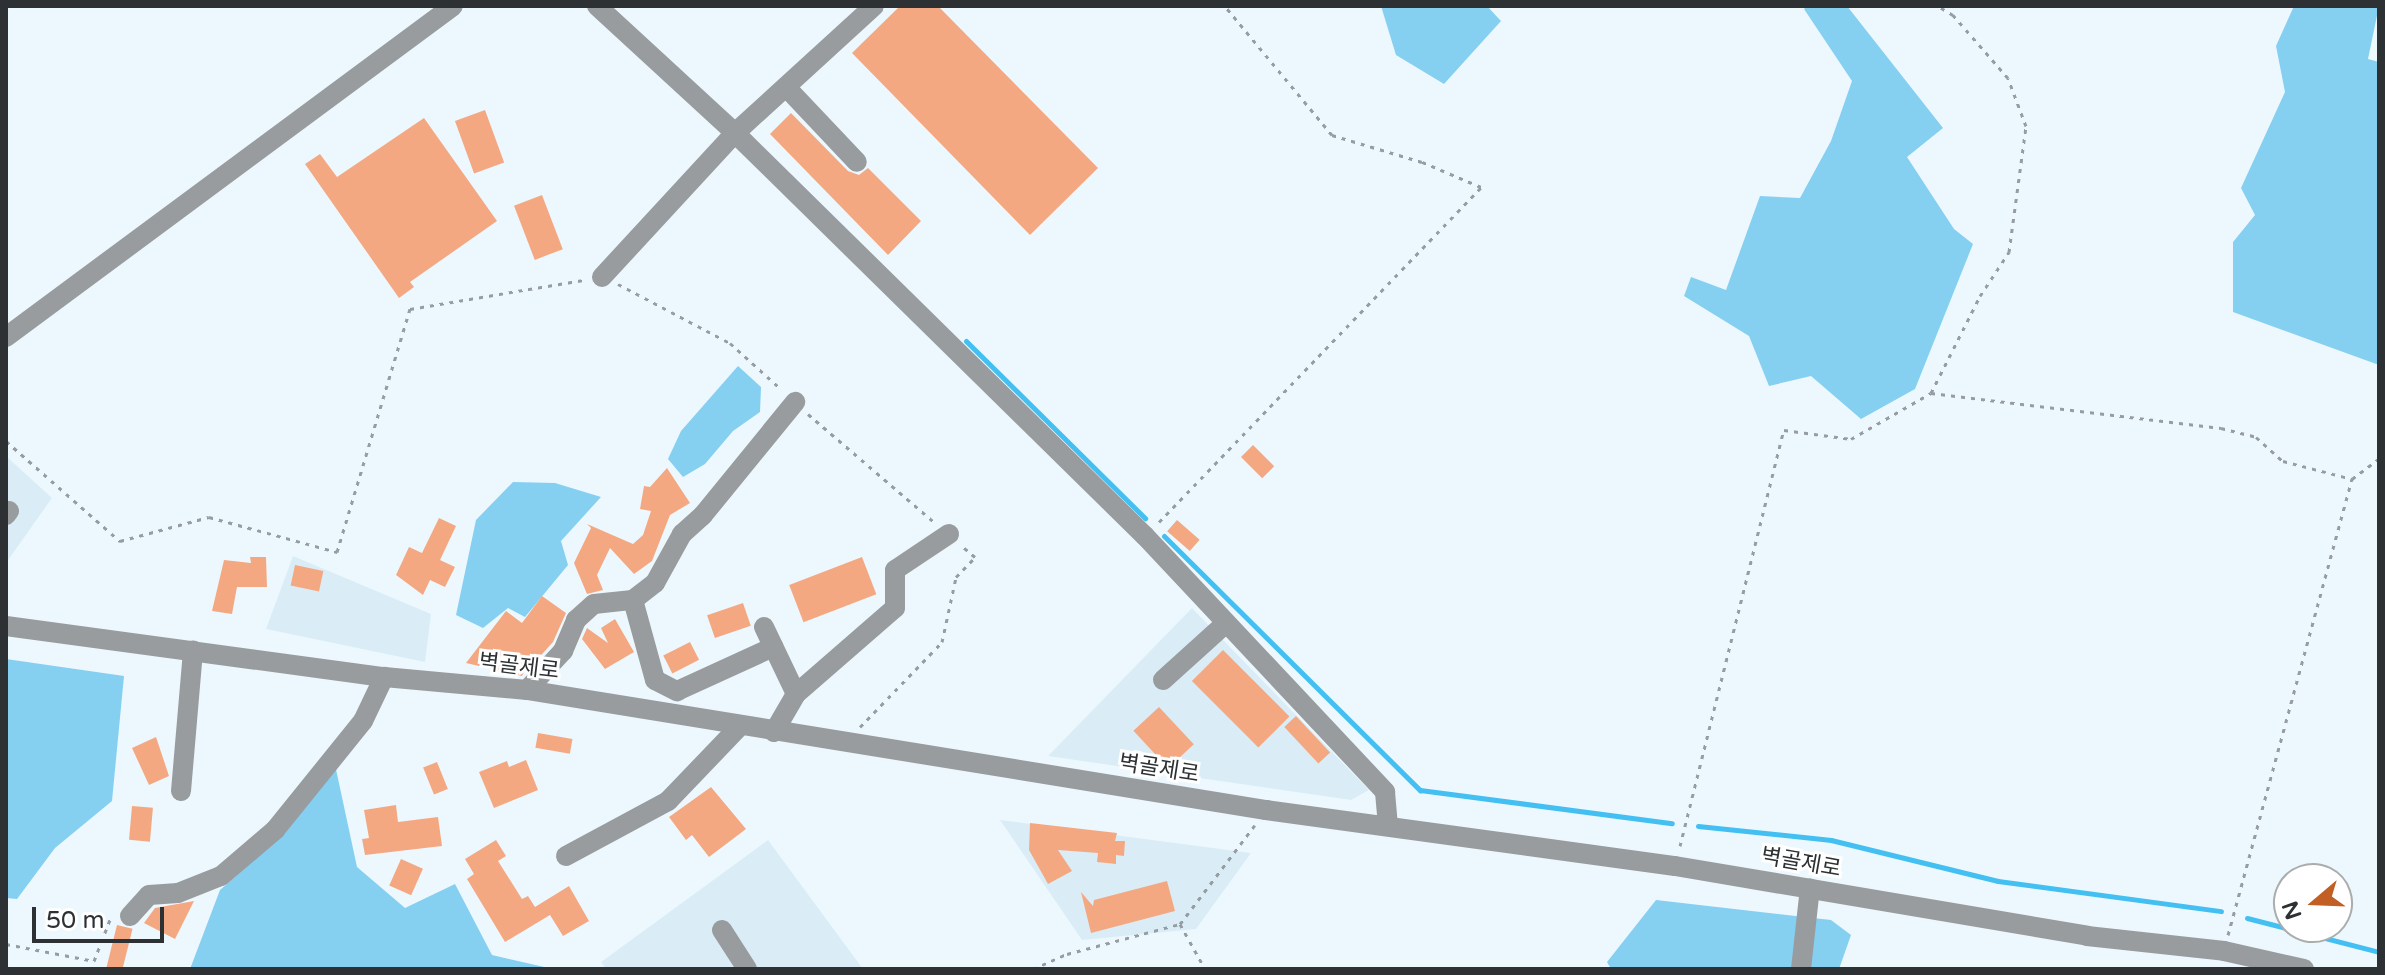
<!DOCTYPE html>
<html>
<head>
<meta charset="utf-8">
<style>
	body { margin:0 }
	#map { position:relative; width:2385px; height:975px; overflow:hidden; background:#edf8fe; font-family:"Varela Round","Noto Sans KR",sans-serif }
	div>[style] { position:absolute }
	.built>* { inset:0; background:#daedf7 }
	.green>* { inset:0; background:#85cff1 }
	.stream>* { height:5px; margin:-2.5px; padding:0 2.5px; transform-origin:2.5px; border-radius:2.5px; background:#43c0f1 }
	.building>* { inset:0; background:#f4a882; transform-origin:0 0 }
	.path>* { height:3px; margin-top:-1.5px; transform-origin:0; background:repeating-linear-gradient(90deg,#969da2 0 4px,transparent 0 10px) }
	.minor>* { height:20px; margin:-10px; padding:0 10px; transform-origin:10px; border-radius:10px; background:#989c9f }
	span { translate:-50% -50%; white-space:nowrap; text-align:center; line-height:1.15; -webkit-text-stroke:6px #fff; paint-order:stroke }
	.street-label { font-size:22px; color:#2d3133 }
	.frame { position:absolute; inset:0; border:8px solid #2d3133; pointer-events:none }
	.north { position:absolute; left:2273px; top:863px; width:80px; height:80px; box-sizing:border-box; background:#fff; border:2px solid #abadad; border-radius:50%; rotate:251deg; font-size:22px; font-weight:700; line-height:32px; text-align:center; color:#2d3133 }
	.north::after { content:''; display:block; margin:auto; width:28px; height:36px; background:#c15f24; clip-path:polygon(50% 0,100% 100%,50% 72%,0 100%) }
	.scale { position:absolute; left:32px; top:907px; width:132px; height:36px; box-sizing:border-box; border:4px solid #2d3133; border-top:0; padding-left:10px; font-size:24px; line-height:28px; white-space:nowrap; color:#2d3133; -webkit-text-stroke:6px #fff; paint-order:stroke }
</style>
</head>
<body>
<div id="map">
	<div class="built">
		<div style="clip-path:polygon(6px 456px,52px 498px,6px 563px)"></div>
		<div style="clip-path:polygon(293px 556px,431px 614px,425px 662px,266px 629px)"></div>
		<div style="clip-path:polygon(1192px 608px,1369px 790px,1351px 800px,1048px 756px)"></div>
		<div style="clip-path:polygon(1000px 820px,1251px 853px,1196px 929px,1082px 940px)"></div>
		<div style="clip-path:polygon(768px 840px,863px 969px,606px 969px,601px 962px)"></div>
	</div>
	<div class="green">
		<div style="clip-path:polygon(1381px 6px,1487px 6px,1501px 21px,1444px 84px,1396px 55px)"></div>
		<div style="clip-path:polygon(1807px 6px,1847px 6px,1943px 128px,1907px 157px,1954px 229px,1973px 244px,1915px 389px,1861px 419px,1811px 376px,1769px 386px,1749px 336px,1684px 296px,1691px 277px,1726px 290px,1760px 196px,1800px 198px,1831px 141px,1852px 81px,1804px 9px)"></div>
		<div style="clip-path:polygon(2294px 6px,2379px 6px,2368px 59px,2379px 62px,2379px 365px,2233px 312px,2233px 242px,2255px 215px,2241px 188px,2285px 92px,2276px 46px)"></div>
		<div style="clip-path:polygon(738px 366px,761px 387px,760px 412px,733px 431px,705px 464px,683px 477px,668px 459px,681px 431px)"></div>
		<div style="clip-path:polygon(513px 482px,555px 483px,601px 497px,561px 541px,568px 565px,525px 617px,508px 608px,483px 628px,456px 615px,476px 520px)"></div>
		<div style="clip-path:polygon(6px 659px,124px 676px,112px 801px,55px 848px,17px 899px,6px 898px)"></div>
		<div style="clip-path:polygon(334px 760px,357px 867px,405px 908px,455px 884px,492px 955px,553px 969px,190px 969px,220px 890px,286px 832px)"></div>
		<div style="clip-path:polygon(1656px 900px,1831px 920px,1851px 935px,1839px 969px,1611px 969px,1607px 962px)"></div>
	</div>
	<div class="stream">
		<div style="left:966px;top:341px;width:252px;rotate:44.7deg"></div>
		<div style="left:1164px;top:536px;width:361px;rotate:44.8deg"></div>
		<div style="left:1420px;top:790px;width:254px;rotate:7.5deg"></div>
		<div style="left:1698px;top:826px;width:134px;rotate:6deg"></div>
		<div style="left:1831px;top:840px;width:172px;rotate:13.8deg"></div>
		<div style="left:1998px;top:881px;width:225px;rotate:7.7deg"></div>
		<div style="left:2247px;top:918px;width:136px;rotate:14.4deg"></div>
	</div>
	<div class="building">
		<div style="clip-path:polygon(900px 6px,938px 6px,1098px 168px,1030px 235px,852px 53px)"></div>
		<div style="left:485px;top:110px;width:56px;height:32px;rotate:70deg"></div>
		<div style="clip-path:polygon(791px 113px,848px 171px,859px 175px,868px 168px,921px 221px,888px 255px,770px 134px)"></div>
		<div style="clip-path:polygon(424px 118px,497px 221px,410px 282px,414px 287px,399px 298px,305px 164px,320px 154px,337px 177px)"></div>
		<div style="left:542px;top:195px;width:58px;height:30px;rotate:69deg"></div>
		<div style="left:1253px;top:445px;width:30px;height:17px;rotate:45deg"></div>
		<div style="clip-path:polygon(667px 468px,690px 503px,670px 515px,652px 561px,634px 574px,610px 548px,597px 575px,603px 590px,587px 594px,574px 563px,591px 528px,587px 524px,633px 544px,643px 535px,651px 511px,640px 509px,644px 486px,650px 487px)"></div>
		<div style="clip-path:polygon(439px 518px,456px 526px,440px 560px,455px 567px,445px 587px,430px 580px,423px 595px,396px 575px,409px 547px,422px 553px)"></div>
		<div style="left:1177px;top:520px;width:30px;height:15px;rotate:41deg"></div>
		<div style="clip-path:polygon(250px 557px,266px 557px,267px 587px,237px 587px,232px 614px,212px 611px,224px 560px,251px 563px)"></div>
		<div style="left:862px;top:557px;width:40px;height:78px;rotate:69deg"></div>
		<div style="left:295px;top:565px;width:29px;height:21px;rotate:12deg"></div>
		<div style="clip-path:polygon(542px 596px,566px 613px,553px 642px,534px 663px,530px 660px,522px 676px,466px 663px,506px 611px,522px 623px)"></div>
		<div style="left:743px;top:603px;width:24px;height:38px;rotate:71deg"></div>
		<div style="clip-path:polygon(615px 619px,634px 652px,605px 669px,582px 639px,587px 628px,608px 643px,601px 628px)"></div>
		<div style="left:690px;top:642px;width:20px;height:30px;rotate:63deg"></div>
		<div style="left:1223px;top:650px;width:94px;height:44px;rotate:45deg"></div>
		<div style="left:1159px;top:707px;width:51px;height:35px;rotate:47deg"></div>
		<div style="left:1296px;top:716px;width:50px;height:16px;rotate:47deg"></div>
		<div style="left:538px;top:733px;width:35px;height:15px;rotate:10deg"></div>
		<div style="clip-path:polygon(156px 737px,169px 776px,149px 785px,132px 748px)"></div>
		<div style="clip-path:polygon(526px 760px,538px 790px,494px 808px,479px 772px,507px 761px,509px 767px)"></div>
		<div style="left:437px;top:762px;width:29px;height:15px;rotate:68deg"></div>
		<div style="clip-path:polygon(711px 787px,746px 829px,709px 857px,692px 835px,686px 840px,669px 817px)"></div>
		<div style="clip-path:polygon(396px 805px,398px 822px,438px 817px,442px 846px,365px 855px,362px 839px,369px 838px,364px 810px)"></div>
		<div style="left:132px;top:806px;width:21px;height:34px;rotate:5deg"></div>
		<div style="clip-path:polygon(1030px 823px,1117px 833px,1115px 841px,1125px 841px,1124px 856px,1116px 855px,1116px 864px,1097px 862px,1098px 853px,1058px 850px,1072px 871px,1048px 884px,1029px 850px)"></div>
		<div style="clip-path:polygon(496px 840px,506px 856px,498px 861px,522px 899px,528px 896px,535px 907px,569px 886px,589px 921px,563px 936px,550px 915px,505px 942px,467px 879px,474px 874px,465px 859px)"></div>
		<div style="left:401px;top:859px;width:24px;height:29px;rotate:24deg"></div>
		<div style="clip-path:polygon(1167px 881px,1175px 911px,1091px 933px,1081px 892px,1093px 906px,1094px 900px)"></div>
		<div style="clip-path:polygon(194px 901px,175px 939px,144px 923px,155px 908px)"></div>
		<div style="left:117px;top:925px;width:16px;height:45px;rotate:14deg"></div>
	</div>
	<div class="path">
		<div style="left:618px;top:284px;width:127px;rotate:27.8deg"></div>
		<div style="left:730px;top:343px;width:70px;rotate:42.1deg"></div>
		<div style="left:1931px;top:393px;width:109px;rotate:-63.2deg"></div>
		<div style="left:1980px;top:296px;width:53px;rotate:-56.6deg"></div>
		<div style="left:2009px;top:252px;width:127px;rotate:-82.3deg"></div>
		<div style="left:2026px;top:126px;width:51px;rotate:-110.6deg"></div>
		<div style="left:2008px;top:78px;width:84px;rotate:-131.1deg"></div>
		<div style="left:1953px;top:15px;width:17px;rotate:-149deg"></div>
		<div style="left:808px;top:414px;width:165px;rotate:40.6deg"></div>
		<div style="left:6px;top:441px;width:152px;rotate:41.3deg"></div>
		<div style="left:120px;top:541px;width:92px;rotate:-15.1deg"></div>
		<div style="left:209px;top:517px;width:133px;rotate:15.3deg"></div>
		<div style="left:337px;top:552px;width:254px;rotate:-73.3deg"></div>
		<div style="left:410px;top:309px;width:176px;rotate:-9.5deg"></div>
		<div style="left:1159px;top:522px;width:465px;rotate:-46.1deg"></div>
		<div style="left:1481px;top:187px;width:64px;rotate:-157deg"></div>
		<div style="left:1422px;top:162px;width:94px;rotate:-163.3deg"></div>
		<div style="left:1332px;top:135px;width:168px;rotate:-129.7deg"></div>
		<div style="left:860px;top:727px;width:118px;rotate:-46deg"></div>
		<div style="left:942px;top:642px;width:66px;rotate:-77.8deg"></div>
		<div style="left:956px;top:577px;width:28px;rotate:-46deg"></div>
		<div style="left:975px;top:557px;width:16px;rotate:-140deg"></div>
		<div style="left:1680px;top:846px;width:429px;rotate:-76deg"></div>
		<div style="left:1784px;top:430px;width:68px;rotate:7.7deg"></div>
		<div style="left:1851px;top:439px;width:92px;rotate:-29.9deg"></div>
		<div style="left:1931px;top:393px;width:292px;rotate:6.9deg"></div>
		<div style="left:2221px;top:428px;width:36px;rotate:14deg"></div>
		<div style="left:2256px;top:437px;width:36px;rotate:42deg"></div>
		<div style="left:2283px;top:461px;width:71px;rotate:14.6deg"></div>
		<div style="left:2352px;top:479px;width:34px;rotate:-37deg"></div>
		<div style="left:1180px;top:924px;width:124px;rotate:-52.9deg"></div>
		<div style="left:2228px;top:935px;width:473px;rotate:-74.8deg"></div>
		<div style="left:6px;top:944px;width:90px;rotate:10.9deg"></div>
		<div style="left:94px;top:961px;width:47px;rotate:-68.9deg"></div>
		<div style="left:1033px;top:969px;width:37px;rotate:-24deg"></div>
		<div style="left:1067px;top:954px;width:117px;rotate:-14.9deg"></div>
		<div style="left:1180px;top:924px;width:51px;rotate:60.9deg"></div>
	</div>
	<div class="minor">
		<div style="left:597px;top:6px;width:188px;rotate:42.6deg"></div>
		<div style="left:735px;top:133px;width:575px;rotate:44.51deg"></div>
		<div style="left:1145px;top:536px;width:351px;rotate:46.8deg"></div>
		<div style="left:1385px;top:792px;width:32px;rotate:85deg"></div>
		<div style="left:786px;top:87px;width:103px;rotate:46.6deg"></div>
		<div style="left:602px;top:277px;width:196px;rotate:-47.3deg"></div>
		<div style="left:735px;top:133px;width:188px;rotate:-42.4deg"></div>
		<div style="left:6px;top:337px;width:556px;rotate:-36.52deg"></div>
		<div style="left:6px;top:515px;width:5px;rotate:-53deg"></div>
		<div style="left:633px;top:600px;width:83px;rotate:74.6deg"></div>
		<div style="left:655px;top:680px;width:25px;rotate:27deg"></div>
		<div style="left:677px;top:691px;width:106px;rotate:-24.6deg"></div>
		<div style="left:6px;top:626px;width:381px;rotate:7.7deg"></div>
		<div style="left:384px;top:677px;width:144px;rotate:5.2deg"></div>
		<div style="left:527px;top:690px;width:749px;rotate:9.22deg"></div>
		<div style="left:1266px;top:810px;width:413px;rotate:7.8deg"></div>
		<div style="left:1675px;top:866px;width:418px;rotate:9.6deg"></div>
		<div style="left:2087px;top:936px;width:138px;rotate:6.2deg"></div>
		<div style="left:2224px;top:951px;width:82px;rotate:12.7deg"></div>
		<div style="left:764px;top:627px;width:74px;rotate:64.5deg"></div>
		<div style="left:796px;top:694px;width:44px;rotate:120.1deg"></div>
		<div style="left:1163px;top:680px;width:85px;rotate:-42.1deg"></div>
		<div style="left:527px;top:690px;width:53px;rotate:-47.3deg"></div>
		<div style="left:563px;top:651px;width:34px;rotate:-67deg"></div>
		<div style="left:576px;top:620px;width:24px;rotate:-42deg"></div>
		<div style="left:594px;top:604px;width:39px;rotate:-6deg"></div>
		<div style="left:633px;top:600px;width:28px;rotate:-38deg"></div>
		<div style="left:655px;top:583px;width:56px;rotate:-61.1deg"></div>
		<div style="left:682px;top:534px;width:28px;rotate:-42deg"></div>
		<div style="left:703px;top:515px;width:146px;rotate:-50.8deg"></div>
		<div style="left:796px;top:694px;width:131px;rotate:-41deg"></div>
		<div style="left:895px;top:608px;width:38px;rotate:-90deg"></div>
		<div style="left:895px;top:570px;width:65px;rotate:-33.7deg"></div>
		<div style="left:181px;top:791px;width:141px;rotate:-85.1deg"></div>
		<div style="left:566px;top:856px;width:116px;rotate:-28.3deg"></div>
		<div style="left:668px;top:801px;width:103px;rotate:-46.2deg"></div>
		<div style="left:130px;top:916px;width:28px;rotate:-48deg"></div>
		<div style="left:149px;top:895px;width:29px;rotate:-4deg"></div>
		<div style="left:178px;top:893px;width:46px;rotate:-21.6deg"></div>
		<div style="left:221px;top:876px;width:71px;rotate:-40.4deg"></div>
		<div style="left:275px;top:830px;width:140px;rotate:-51.1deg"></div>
		<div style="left:363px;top:721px;width:49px;rotate:-64.5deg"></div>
		<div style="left:722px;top:930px;width:46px;rotate:57.3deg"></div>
		<div style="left:1801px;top:969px;width:81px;rotate:-83.7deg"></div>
	</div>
	<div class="street-label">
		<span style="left:519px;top:667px;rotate:7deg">벽골제로</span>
		<span style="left:1159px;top:769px;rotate:9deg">벽골제로</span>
		<span style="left:1801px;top:863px;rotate:10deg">벽골제로</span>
	</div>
	<div class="frame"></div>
	<div class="north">N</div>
	<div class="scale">50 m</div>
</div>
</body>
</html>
